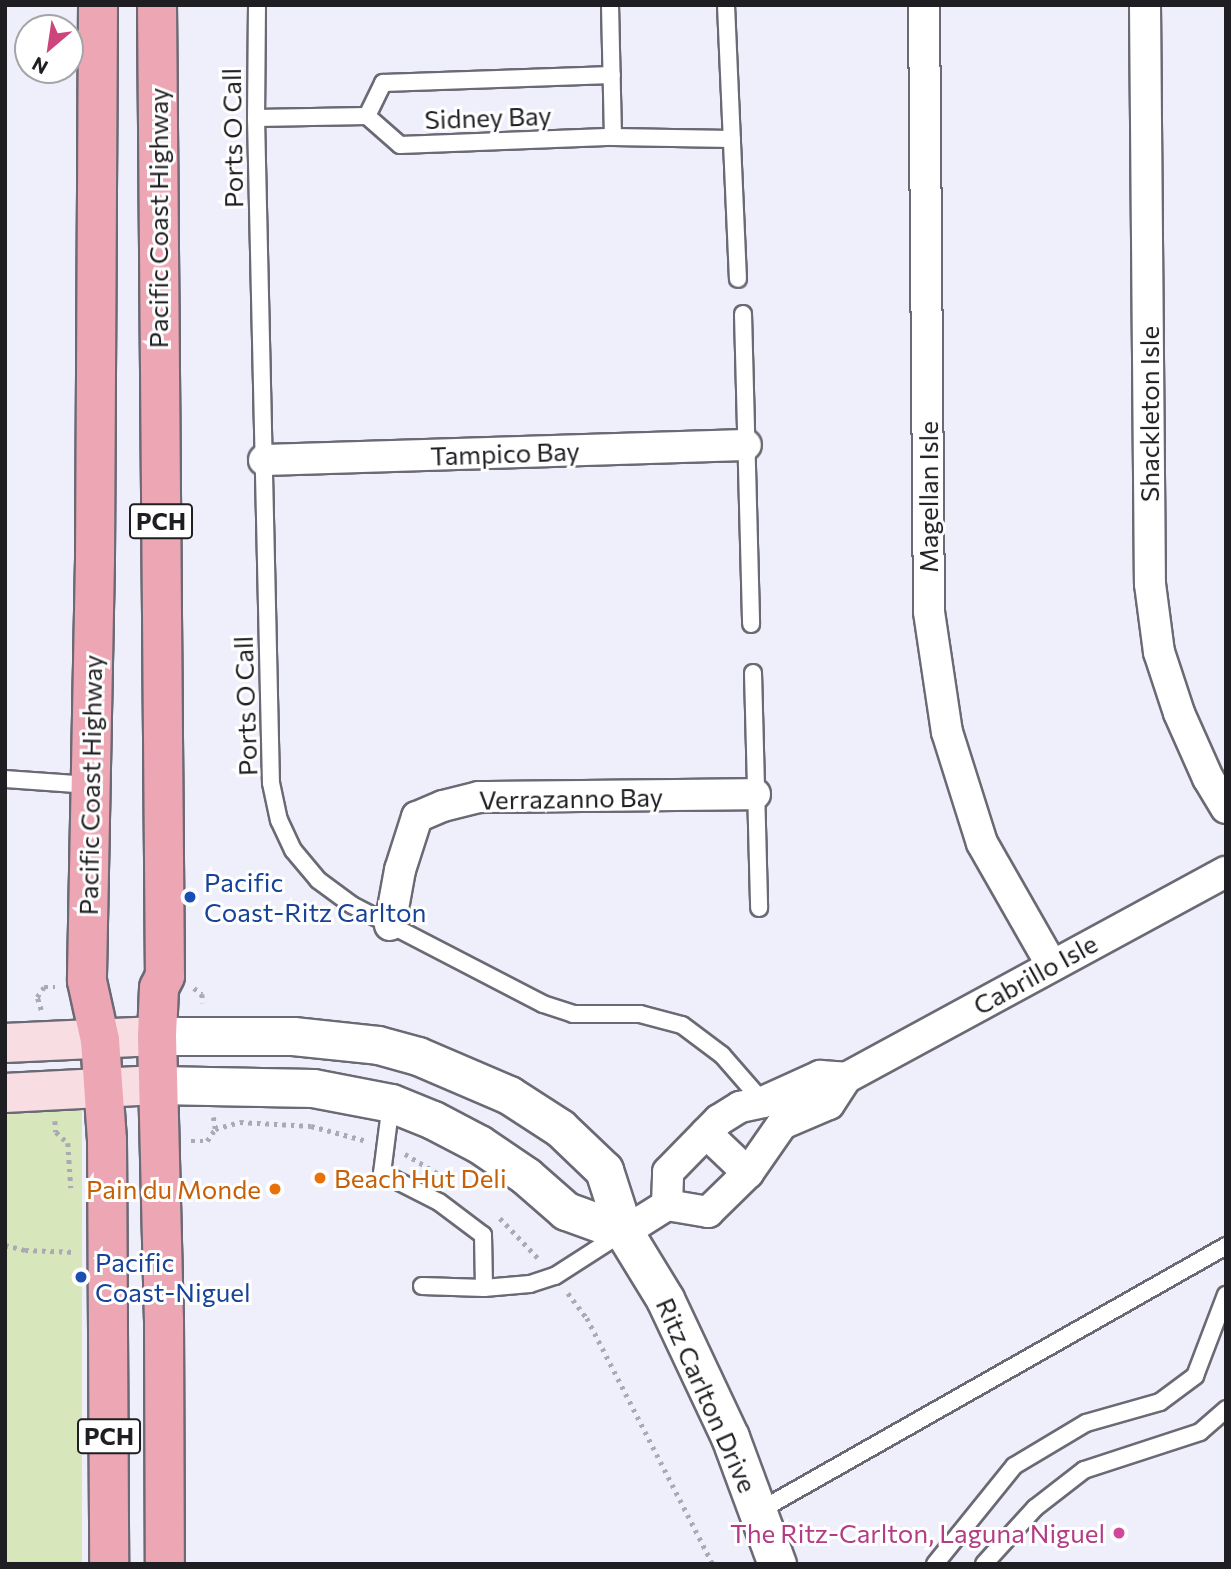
<!DOCTYPE html>
<html>
<head>
<meta charset="utf-8">
<style>
	body { margin:0 }
	#map { position:relative; width:1231px; height:1569px; overflow:hidden; background:#efeffb; font-family:Commissioner,sans-serif }
	div>[style] { position:absolute }
	.green>* { inset:0; background:#d7e7bb; transform-origin:0 0 }
	.path>* { height:4.5px; margin-top:-2.25px; transform-origin:0; background:repeating-linear-gradient(90deg,#aaaab4 0 3.5px,transparent 0 8.5px) }
	.roads { filter:drop-shadow(2px 0 #6b6a74) drop-shadow(-2px 0 #6b6a74) drop-shadow(0 2px #6b6a74) drop-shadow(0 -2px #6b6a74) }
	.service>* { height:16px; margin:-8px; padding:0 8px; transform-origin:8px; border-radius:8px; background:#fff }
	.minor>* { height:30px; margin:-15px; padding:0 15px; transform-origin:15px; border-radius:15px; background:#fff }
	.tertiary>* { height:37px; margin:-18.5px; padding:0 18.5px; transform-origin:18.5px; border-radius:18.5px; background:#fff }
	.secondary>* { height:38px; margin:-19px; padding:0 19px; transform-origin:19px; border-radius:19px; background:#f8dde3 }
	.trunk>* { height:38px; margin:-19px; padding:0 19px; transform-origin:19px; border-radius:19px; background:#eca6b4 }
	.dots>* { width:19px; height:19px; translate:-50% -50%; box-sizing:border-box; border:4px solid #fff; border-radius:50% }
	span { translate:-50% -50%; white-space:nowrap; text-align:center; line-height:1.15; -webkit-text-stroke:6px #fff; paint-order:stroke }
	.shield-label span { padding:2px 5px; background:#fff; border:2px solid; border-radius:5px; -webkit-text-stroke-width:0 }
	.shield-label { font-size:24px; color:#1f1f23; font-weight:700 }
	.street-label { font-size:26px; color:#1f1f23 }
	.transit-label { font-size:26px; color:#164399 }
	.left { translate:0 -50%; text-align:left }
	.food-label { font-size:26px; color:#c56008 }
	.right { translate:-100% -50%; text-align:right }
	.hotel-label { font-size:26px; color:#b23c85 }
	.frame { position:absolute; inset:0; border:7px solid #1f1f23; pointer-events:none }
	.north { position:absolute; left:14px; top:14px; width:70px; height:70px; box-sizing:border-box; background:#fff; border:2px solid #a5a5a7; border-radius:50%; rotate:209deg; font-size:19px; font-weight:700; line-height:28px; text-align:center; color:#1f1f23 }
	.north::after { content:''; display:block; margin:auto; width:24px; height:32px; background:#ce447c; clip-path:polygon(50% 0,100% 100%,50% 72%,0 100%) }
</style>
</head>
<body>
<div id="map">
	<div class="green">
		<div style="left:82px;top:1108px;width:456px;height:77px;rotate:90deg"></div>
	</div>
	<div class="path">
		<div style="left:194px;top:988px;width:10px;rotate:37deg"></div>
		<div style="left:202px;top:994px;width:9px;rotate:84deg"></div>
		<div style="left:41px;top:1010px;width:14px;rotate:-107deg"></div>
		<div style="left:37px;top:997px;width:12px;rotate:-55deg"></div>
		<div style="left:44px;top:987px;width:11px"></div>
		<div style="left:55px;top:1121px;width:11px;rotate:85deg"></div>
		<div style="left:56px;top:1132px;width:16px;rotate:43deg"></div>
		<div style="left:68px;top:1143px;width:45px;rotate:86.2deg"></div>
		<div style="left:215px;top:1129px;width:26px;rotate:-16deg"></div>
		<div style="left:240px;top:1122px;width:71px;rotate:3.2deg"></div>
		<div style="left:311px;top:1126px;width:58px;rotate:15deg"></div>
		<div style="left:191px;top:1141px;width:16px"></div>
		<div style="left:207px;top:1141px;width:14px;rotate:-56deg"></div>
		<div style="left:215px;top:1129px;width:12px;rotate:-99deg"></div>
		<div style="left:405px;top:1154px;width:43px;rotate:30.7deg"></div>
		<div style="left:500px;top:1218px;width:58px;rotate:46.4deg"></div>
		<div style="left:5px;top:1245px;width:21px;rotate:14deg"></div>
		<div style="left:25px;top:1250px;width:51px;rotate:2.2deg"></div>
		<div style="left:568px;top:1293px;width:31px;rotate:53deg"></div>
		<div style="left:587px;top:1318px;width:276px;rotate:62.9deg"></div>
	</div>
	<div class="roads">
		<div class="service">
			<div style="left:257px;top:5px;width:113px;rotate:90.5deg"></div>
			<div style="left:256px;top:118px;width:665px;rotate:88.71deg"></div>
			<div style="left:271px;top:783px;width:38px;rotate:78deg"></div>
			<div style="left:279px;top:820px;width:33px;rotate:65deg"></div>
			<div style="left:293px;top:850px;width:39px;rotate:50deg"></div>
			<div style="left:318px;top:880px;width:42px;rotate:36.3deg"></div>
			<div style="left:352px;top:905px;width:215px;rotate:27.4deg"></div>
			<div style="left:543px;top:1004px;width:32px;rotate:18deg"></div>
			<div style="left:573px;top:1014px;width:67px"></div>
			<div style="left:640px;top:1014px;width:43px;rotate:14.7deg"></div>
			<div style="left:682px;top:1025px;width:50px;rotate:36.9deg"></div>
			<div style="left:722px;top:1055px;width:62px;rotate:48.9deg"></div>
			<div style="left:610px;top:5px;width:132px;rotate:88.7deg"></div>
			<div style="left:726px;top:5px;width:274px;rotate:87.5deg"></div>
			<div style="left:367px;top:116px;width:37px;rotate:-64deg"></div>
			<div style="left:383px;top:83px;width:229px;rotate:-2deg"></div>
			<div style="left:256px;top:118px;width:111px;rotate:-1deg"></div>
			<div style="left:367px;top:116px;width:44px;rotate:41.3deg"></div>
			<div style="left:400px;top:145px;width:213px;rotate:-2.2deg"></div>
			<div style="left:613px;top:137px;width:119px;rotate:1deg"></div>
			<div style="left:743px;top:314px;width:310px;rotate:88.5deg"></div>
			<div style="left:753px;top:673px;width:235px;rotate:88.5deg"></div>
			<div style="left:5px;top:779px;width:84px;rotate:4.1deg"></div>
			<div style="left:391px;top:1103px;width:71px;rotate:97.3deg"></div>
			<div style="left:382px;top:1173px;width:64px;rotate:27deg"></div>
			<div style="left:439px;top:1202px;width:55px;rotate:36.9deg"></div>
			<div style="left:483px;top:1235px;width:53px;rotate:88.9deg"></div>
			<div style="left:422px;top:1286px;width:62px;rotate:1.8deg"></div>
			<div style="left:484px;top:1288px;width:46px;rotate:-5deg"></div>
			<div style="left:530px;top:1284px;width:26px;rotate:-18deg"></div>
			<div style="left:555px;top:1276px;width:80px;rotate:-32.7deg"></div>
			<div style="left:759px;top:1511px;width:537px;rotate:-29.57deg"></div>
			<div style="left:935px;top:1564px;width:126px;rotate:-51.1deg"></div>
			<div style="left:1014px;top:1466px;width:84px;rotate:-30.8deg"></div>
			<div style="left:1086px;top:1423px;width:77px;rotate:-15.8deg"></div>
			<div style="left:1160px;top:1402px;width:44px;rotate:-36.6deg"></div>
			<div style="left:1195px;top:1376px;width:87px;rotate:-69.1deg"></div>
			<div style="left:984px;top:1564px;width:76px;rotate:-47.7deg"></div>
			<div style="left:1035px;top:1508px;width:62px;rotate:-37.8deg"></div>
			<div style="left:1084px;top:1470px;width:122px;rotate:-18.1deg"></div>
			<div style="left:1200px;top:1432px;width:35px;rotate:-41deg"></div>
		</div>
		<div class="minor">
			<div style="left:924px;top:5px;width:607px;rotate:89.53deg"></div>
			<div style="left:929px;top:612px;width:121px;rotate:81.5deg"></div>
			<div style="left:947px;top:732px;width:116px;rotate:72.5deg"></div>
			<div style="left:982px;top:843px;width:139px;rotate:60.3deg"></div>
			<div style="left:1145px;top:5px;width:579px;rotate:89.51deg"></div>
			<div style="left:1150px;top:584px;width:69px;rotate:82.5deg"></div>
			<div style="left:1159px;top:652px;width:64px;rotate:71.8deg"></div>
			<div style="left:1179px;top:713px;width:71px;rotate:66deg"></div>
			<div style="left:1208px;top:778px;width:35px;rotate:59deg"></div>
			<div style="left:264px;top:460px;width:482px;rotate:-1.8deg"></div>
			<div style="left:390px;top:925px;width:56px;rotate:-79.7deg"></div>
			<div style="left:400px;top:870px;width:56px;rotate:-72.2deg"></div>
			<div style="left:417px;top:817px;width:28px;rotate:-23deg"></div>
			<div style="left:443px;top:806px;width:37px;rotate:-14deg"></div>
			<div style="left:479px;top:797px;width:276px;rotate:-0.6deg"></div>
			<div style="left:706px;top:1133px;width:58px;rotate:43.6deg"></div>
			<div style="left:667px;top:1205px;width:33px;rotate:-88deg"></div>
			<div style="left:668px;top:1172px;width:73px;rotate:-45.6deg"></div>
			<div style="left:719px;top:1120px;width:25px;rotate:-32deg"></div>
			<div style="left:740px;top:1107px;width:24px;rotate:-12deg"></div>
			<div style="left:763px;top:1102px;width:63px;rotate:-24.5deg"></div>
			<div style="left:820px;top:1076px;width:26px;rotate:4deg"></div>
			<div style="left:624px;top:1232px;width:51px;rotate:-32.1deg"></div>
			<div style="left:667px;top:1205px;width:42px;rotate:9.7deg"></div>
			<div style="left:708px;top:1212px;width:56px;rotate:-44.3deg"></div>
			<div style="left:748px;top:1173px;width:60px;rotate:-55.2deg"></div>
			<div style="left:782px;top:1124px;width:51px;rotate:-23.1deg"></div>
			<div style="left:829px;top:1104px;width:31px;rotate:-57deg"></div>
			<div style="left:846px;top:1078px;width:432px;rotate:-28.5deg"></div>
		</div>
		<div class="tertiary">
			<div style="left:157px;top:1036px;width:136px"></div>
			<div style="left:293px;top:1036px;width:85px;rotate:6deg"></div>
			<div style="left:378px;top:1045px;width:41px;rotate:15.4deg"></div>
			<div style="left:418px;top:1056px;width:99px;rotate:23.2deg"></div>
			<div style="left:509px;top:1095px;width:61px;rotate:32.9deg"></div>
			<div style="left:560px;top:1128px;width:61px;rotate:43.7deg"></div>
			<div style="left:604px;top:1170px;width:65px;rotate:72.1deg"></div>
			<div style="left:624px;top:1232px;width:79px;rotate:58.5deg"></div>
			<div style="left:665px;top:1299px;width:153px;rotate:64.8deg"></div>
			<div style="left:730px;top:1437px;width:135px;rotate:69.7deg"></div>
			<div style="left:157px;top:1085px;width:156px;rotate:1.1deg"></div>
			<div style="left:313px;top:1088px;width:79px;rotate:10.9deg"></div>
			<div style="left:391px;top:1103px;width:45px;rotate:22deg"></div>
			<div style="left:433px;top:1120px;width:52px;rotate:27.6deg"></div>
			<div style="left:479px;top:1144px;width:57px;rotate:34.2deg"></div>
			<div style="left:526px;top:1176px;width:53px;rotate:41.2deg"></div>
			<div style="left:566px;top:1211px;width:62px;rotate:19.9deg"></div>
		</div>
		<div class="secondary">
			<div style="left:5px;top:1043px;width:152px;rotate:-2.6deg"></div>
			<div style="left:5px;top:1093px;width:152px;rotate:-3deg"></div>
		</div>
		<div class="trunk">
			<div style="left:98px;top:5px;width:554px;rotate:90.31deg"></div>
			<div style="left:95px;top:559px;width:422px;rotate:91.1deg"></div>
			<div style="left:87px;top:981px;width:60px;rotate:77.6deg"></div>
			<div style="left:100px;top:1040px;width:100px;rotate:86deg"></div>
			<div style="left:107px;top:1140px;width:424px;rotate:89.7deg"></div>
			<div style="left:157px;top:5px;width:971px;rotate:89.53deg"></div>
			<div style="left:165px;top:976px;width:13px;rotate:117deg"></div>
			<div style="left:159px;top:988px;width:48px;rotate:92.4deg"></div>
			<div style="left:157px;top:1036px;width:283px;rotate:88.6deg"></div>
			<div style="left:164px;top:1319px;width:245px;rotate:89.8deg"></div>
		</div>
	</div>
	<div class="dots">
		<div style="left:190px;top:897px;background:#1a4fb4"></div>
		<div style="left:320px;top:1178px;background:#e8710a"></div>
		<div style="left:275px;top:1189px;background:#e8710a"></div>
		<div style="left:81px;top:1277px;background:#1a4fb4"></div>
		<div style="left:1119px;top:1533px;background:#d1479c"></div>
	</div>
	<div class="shield-label">
		<span style="left:161px;top:521px">PCH</span>
		<span style="left:109px;top:1436px">PCH</span>
	</div>
	<div class="street-label">
		<span style="left:488px;top:117px;rotate:-2deg">Sidney Bay</span>
		<span style="left:232px;top:138px;rotate:-91deg">Ports O Call</span>
		<span style="left:158px;top:218px;rotate:-90deg">Pacific Coast Highway</span>
		<span style="left:1149px;top:414px;rotate:-90deg">Shackleton Isle</span>
		<span style="left:505px;top:453px;rotate:-2deg">Tampico Bay</span>
		<span style="left:928px;top:497px;rotate:-90deg">Magellan Isle</span>
		<span style="left:245px;top:706px;rotate:-92deg">Ports O Call</span>
		<span style="left:90px;top:785px;rotate:-89deg">Pacific Coast Highway</span>
		<span style="left:571px;top:798px;rotate:-1deg">Verrazanno Bay</span>
		<span style="left:1035px;top:974px;rotate:-29deg">Cabrillo Isle</span>
		<span style="left:707px;top:1395px;rotate:66deg">Ritz Carlton Drive</span>
	</div>
	<div class="transit-label">
		<span class="left" style="left:204px;top:897px">Pacific<br>Coast-Ritz Carlton</span>
		<span class="left" style="left:95px;top:1277px">Pacific<br>Coast-Niguel</span>
	</div>
	<div class="food-label">
		<span class="left" style="left:334px;top:1178px">Beach Hut Deli</span>
		<span class="right" style="left:261px;top:1189px">Pain du Monde</span>
	</div>
	<div class="hotel-label">
		<span class="right" style="left:1105px;top:1533px">The Ritz-Carlton, Laguna Niguel</span>
	</div>
	<div class="frame"></div>
	<div class="north">N</div>
</div>
</body>
</html>
